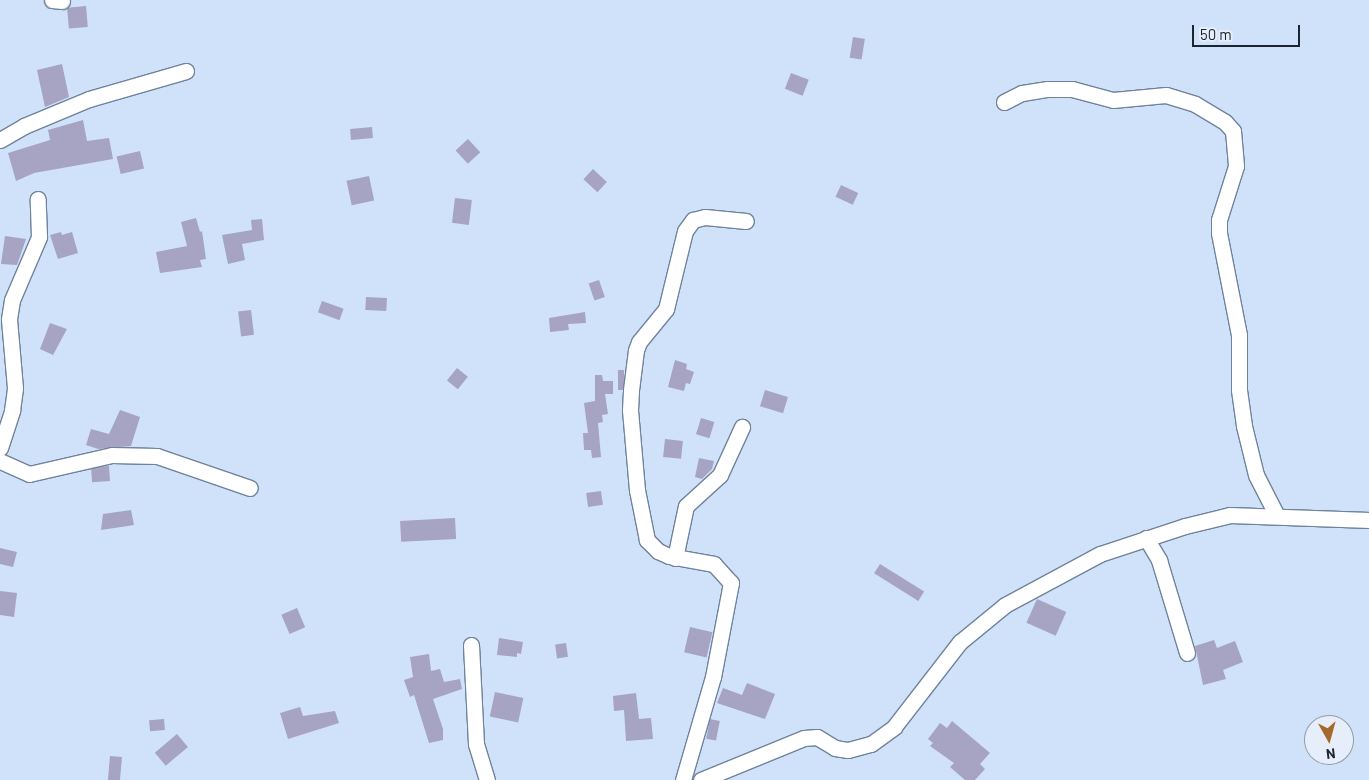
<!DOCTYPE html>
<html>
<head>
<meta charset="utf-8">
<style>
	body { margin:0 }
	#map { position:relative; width:1369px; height:780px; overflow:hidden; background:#d0e2f9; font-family:Barlow,sans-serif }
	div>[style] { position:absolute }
	.building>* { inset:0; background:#a6a3c3; transform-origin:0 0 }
	.roads { filter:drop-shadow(1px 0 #6f839d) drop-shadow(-1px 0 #6f839d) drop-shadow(0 1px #6f839d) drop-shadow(0 -1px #6f839d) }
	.street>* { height:15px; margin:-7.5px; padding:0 7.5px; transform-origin:7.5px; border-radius:7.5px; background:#fff }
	span { translate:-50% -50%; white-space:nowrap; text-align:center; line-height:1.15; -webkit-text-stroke:4.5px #e5eefa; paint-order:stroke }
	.north { position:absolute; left:1304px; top:715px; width:50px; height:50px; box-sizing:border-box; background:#e5eefa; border:1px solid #959da9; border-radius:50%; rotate:173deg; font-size:14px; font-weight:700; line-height:20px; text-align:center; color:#1c242f }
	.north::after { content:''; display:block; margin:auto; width:18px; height:22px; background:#a56a2b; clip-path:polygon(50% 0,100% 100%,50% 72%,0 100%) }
	.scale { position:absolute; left:1192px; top:25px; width:108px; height:22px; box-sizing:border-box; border:2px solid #1c242f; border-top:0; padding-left:6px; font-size:15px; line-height:18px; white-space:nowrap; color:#1c242f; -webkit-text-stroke:4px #e5eefa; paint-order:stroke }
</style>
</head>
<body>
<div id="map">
	<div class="building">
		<div style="left:86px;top:6px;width:21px;height:19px;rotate:85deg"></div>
		<div style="left:853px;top:37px;width:12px;height:21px;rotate:9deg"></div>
		<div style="clip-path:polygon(62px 64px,69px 97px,45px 107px,37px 70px)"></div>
		<div style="left:791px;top:73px;width:19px;height:17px;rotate:21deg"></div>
		<div style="clip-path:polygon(83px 120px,87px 141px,109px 138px,113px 159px,34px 173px,16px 181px,8px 153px,50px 140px,48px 130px)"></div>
		<div style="left:372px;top:127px;width:11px;height:22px;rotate:85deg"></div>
		<div style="left:468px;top:139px;width:18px;height:17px;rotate:47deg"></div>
		<div style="left:140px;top:151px;width:18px;height:24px;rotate:77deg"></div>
		<div style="left:593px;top:169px;width:19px;height:14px;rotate:43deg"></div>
		<div style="left:369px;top:176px;width:25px;height:23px;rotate:78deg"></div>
		<div style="left:841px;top:185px;width:19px;height:13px;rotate:25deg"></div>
		<div style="left:455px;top:198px;width:17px;height:25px;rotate:7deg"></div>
		<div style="clip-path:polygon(196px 218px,200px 232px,202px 231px,206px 259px,200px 260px,202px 267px,160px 273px,156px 252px,187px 246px,181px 222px)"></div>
		<div style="clip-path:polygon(262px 219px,264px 240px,242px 244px,245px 260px,228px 264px,222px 235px,252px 230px,251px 220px)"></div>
		<div style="clip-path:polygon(61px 232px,62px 235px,72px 232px,78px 253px,58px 259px,50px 235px)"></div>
		<div style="clip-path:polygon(5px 236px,26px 239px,17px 265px,1px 264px)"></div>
		<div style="left:599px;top:280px;width:18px;height:11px;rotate:71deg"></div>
		<div style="left:366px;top:297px;width:21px;height:13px;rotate:3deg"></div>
		<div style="left:322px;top:301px;width:23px;height:12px;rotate:20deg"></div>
		<div style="left:251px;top:310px;width:25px;height:13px;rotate:83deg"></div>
		<div style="clip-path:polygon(585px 312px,586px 323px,568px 324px,569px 330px,550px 332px,549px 318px)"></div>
		<div style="clip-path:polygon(50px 323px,67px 329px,53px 355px,40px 349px)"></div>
		<div style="clip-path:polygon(675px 360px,687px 364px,686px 369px,694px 372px,690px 384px,686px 383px,684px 391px,668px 387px)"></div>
		<div style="left:457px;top:368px;width:14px;height:16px;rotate:39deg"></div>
		<div style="left:618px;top:370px;width:6px;height:20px"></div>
		<div style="clip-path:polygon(595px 375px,602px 375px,603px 381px,613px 381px,613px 394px,605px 394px,608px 414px,602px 415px,603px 422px,598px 423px,601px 457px,592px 458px,591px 450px,584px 450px,583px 433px,588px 433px,584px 403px,595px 401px)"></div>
		<div style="left:765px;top:390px;width:24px;height:17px;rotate:17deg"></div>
		<div style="clip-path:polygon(120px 410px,140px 417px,131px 446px,98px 449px,86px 445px,91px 429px,109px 434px)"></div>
		<div style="left:701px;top:418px;width:14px;height:17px;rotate:17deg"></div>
		<div style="left:665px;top:439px;width:18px;height:18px;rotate:6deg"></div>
		<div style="clip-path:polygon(699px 458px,714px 461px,712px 469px,702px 479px,695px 477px)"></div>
		<div style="left:109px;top:466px;width:15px;height:18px;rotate:86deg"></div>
		<div style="left:601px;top:491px;width:14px;height:15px;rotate:82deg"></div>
		<div style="clip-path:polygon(131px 510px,134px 525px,101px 530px,103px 514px)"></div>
		<div style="left:455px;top:518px;width:21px;height:55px;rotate:87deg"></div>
		<div style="clip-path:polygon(0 548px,17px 552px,13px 567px,0 564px)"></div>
		<div style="left:880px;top:564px;width:52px;height:11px;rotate:32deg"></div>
		<div style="clip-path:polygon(0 591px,17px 593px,14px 617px,0 615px)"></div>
		<div style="left:1037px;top:599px;width:32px;height:26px;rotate:24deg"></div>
		<div style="left:297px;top:608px;width:21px;height:17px;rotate:67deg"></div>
		<div style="left:690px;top:627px;width:23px;height:26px;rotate:13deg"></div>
		<div style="clip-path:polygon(499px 638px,523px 642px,521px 654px,517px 653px,517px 657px,497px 655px)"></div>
		<div style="clip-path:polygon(1214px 640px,1217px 648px,1235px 641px,1243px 662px,1223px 670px,1226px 679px,1203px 685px,1195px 646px)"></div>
		<div style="left:566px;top:643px;width:14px;height:11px;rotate:82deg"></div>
		<div style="clip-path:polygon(429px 654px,431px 671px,440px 669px,444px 682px,460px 679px,462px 689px,433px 699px,443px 729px,443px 740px,429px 743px,414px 695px,410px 697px,404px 680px,413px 677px,410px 657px)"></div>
		<div style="clip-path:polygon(747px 683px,775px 694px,765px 719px,717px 703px,723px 688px,742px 695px)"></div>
		<div style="left:495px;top:692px;width:29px;height:25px;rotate:12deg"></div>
		<div style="clip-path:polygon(636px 693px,639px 719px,651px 718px,653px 739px,626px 741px,624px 710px,614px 711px,613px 696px)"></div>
		<div style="clip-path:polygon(300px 707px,303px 716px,335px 711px,339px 723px,288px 739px,280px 713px)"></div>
		<div style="left:164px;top:719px;width:11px;height:15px;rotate:85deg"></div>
		<div style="left:710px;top:719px;width:10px;height:20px;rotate:11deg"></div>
		<div style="clip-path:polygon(952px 721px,990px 753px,980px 764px,985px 769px,975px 780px,965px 780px,950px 767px,954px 763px,930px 746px,933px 743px,928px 739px,940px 723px,947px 728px)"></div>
		<div style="left:177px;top:734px;width:17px;height:29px;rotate:50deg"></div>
		<div style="left:110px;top:756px;width:12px;height:24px;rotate:5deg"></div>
	</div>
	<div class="roads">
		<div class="street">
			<div style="left:52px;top:0;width:10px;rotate:6deg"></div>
			<div style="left:1004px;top:102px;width:20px;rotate:-27deg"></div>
			<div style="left:1022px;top:93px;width:26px;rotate:-9deg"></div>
			<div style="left:1048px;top:89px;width:24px"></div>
			<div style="left:1072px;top:89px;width:42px;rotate:15deg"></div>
			<div style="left:1113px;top:100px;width:53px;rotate:-5.4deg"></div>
			<div style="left:1166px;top:95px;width:30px;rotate:17deg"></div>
			<div style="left:1195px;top:104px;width:35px;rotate:31deg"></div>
			<div style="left:1225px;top:122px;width:12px;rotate:48deg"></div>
			<div style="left:1233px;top:131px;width:35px;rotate:85deg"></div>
			<div style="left:1236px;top:166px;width:57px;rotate:107.5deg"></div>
			<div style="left:1219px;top:220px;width:13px;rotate:90deg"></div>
			<div style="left:1219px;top:233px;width:104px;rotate:78.9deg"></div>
			<div style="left:1239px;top:335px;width:55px;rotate:90deg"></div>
			<div style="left:1239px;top:390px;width:36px;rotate:82deg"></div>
			<div style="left:1244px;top:426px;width:50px;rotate:76.2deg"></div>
			<div style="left:1256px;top:475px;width:46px;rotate:62.9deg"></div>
			<div style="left:0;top:140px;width:28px;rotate:-30deg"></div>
			<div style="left:24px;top:126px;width:70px;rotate:-22.6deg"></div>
			<div style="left:89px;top:99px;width:101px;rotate:-16.1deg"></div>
			<div style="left:0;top:448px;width:40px;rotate:-72deg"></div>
			<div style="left:12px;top:410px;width:22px;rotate:-82deg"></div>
			<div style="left:15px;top:388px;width:69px;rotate:-95deg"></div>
			<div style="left:9px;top:319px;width:19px;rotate:-81deg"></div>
			<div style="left:12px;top:300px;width:69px;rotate:-66.8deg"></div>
			<div style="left:39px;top:237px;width:38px;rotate:-92deg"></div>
			<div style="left:0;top:461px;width:32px;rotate:24deg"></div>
			<div style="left:29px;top:474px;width:85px;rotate:-12.9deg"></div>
			<div style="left:112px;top:455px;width:45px;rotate:1.3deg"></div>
			<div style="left:157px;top:456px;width:98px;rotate:19deg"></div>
			<div style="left:1146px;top:538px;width:26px;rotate:59deg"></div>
			<div style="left:1159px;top:560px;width:97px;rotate:73.2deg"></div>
			<div style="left:675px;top:558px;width:53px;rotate:-78.1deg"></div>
			<div style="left:686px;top:506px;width:46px;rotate:-42.4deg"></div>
			<div style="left:720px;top:475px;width:53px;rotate:-65.4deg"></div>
			<div style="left:471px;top:645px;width:99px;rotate:87.1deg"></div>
			<div style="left:476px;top:744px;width:38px;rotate:73deg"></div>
			<div style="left:683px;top:780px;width:107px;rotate:-73.8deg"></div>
			<div style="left:713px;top:677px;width:96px;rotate:-79.2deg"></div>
			<div style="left:731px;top:583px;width:25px;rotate:-132deg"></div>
			<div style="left:714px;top:564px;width:46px;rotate:-169.9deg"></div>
			<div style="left:669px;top:556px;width:12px;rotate:-156deg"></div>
			<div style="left:658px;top:551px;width:16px;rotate:-135deg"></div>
			<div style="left:647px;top:540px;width:51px;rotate:-101.3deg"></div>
			<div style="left:637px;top:490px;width:80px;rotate:-95deg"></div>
			<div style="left:630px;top:410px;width:20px;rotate:-87deg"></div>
			<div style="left:631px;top:390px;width:40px;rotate:-82.9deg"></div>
			<div style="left:636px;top:350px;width:9px;rotate:-69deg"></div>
			<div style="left:639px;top:342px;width:43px;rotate:-50.7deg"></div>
			<div style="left:666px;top:309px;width:80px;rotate:-76.3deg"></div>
			<div style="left:685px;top:231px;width:14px;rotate:-54deg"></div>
			<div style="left:693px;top:220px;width:12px;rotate:-14deg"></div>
			<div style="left:705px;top:217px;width:41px;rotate:5.6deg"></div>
			<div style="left:701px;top:780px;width:111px;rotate:-22.2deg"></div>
			<div style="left:804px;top:738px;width:13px;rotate:-4deg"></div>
			<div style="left:817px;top:737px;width:21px;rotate:31deg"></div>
			<div style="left:835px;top:748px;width:13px;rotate:9deg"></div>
			<div style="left:848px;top:750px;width:24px;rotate:-15deg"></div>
			<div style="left:871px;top:744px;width:29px;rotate:-36deg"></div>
			<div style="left:894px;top:727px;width:108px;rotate:-52.2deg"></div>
			<div style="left:960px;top:642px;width:58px;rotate:-39.4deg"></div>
			<div style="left:1005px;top:605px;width:108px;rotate:-28.2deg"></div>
			<div style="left:1100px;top:554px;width:89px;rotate:-18.2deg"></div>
			<div style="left:1185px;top:526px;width:46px;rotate:-13.7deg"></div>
			<div style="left:1230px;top:515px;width:139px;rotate:2.1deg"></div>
		</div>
	</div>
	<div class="north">N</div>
	<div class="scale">50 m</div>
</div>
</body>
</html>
